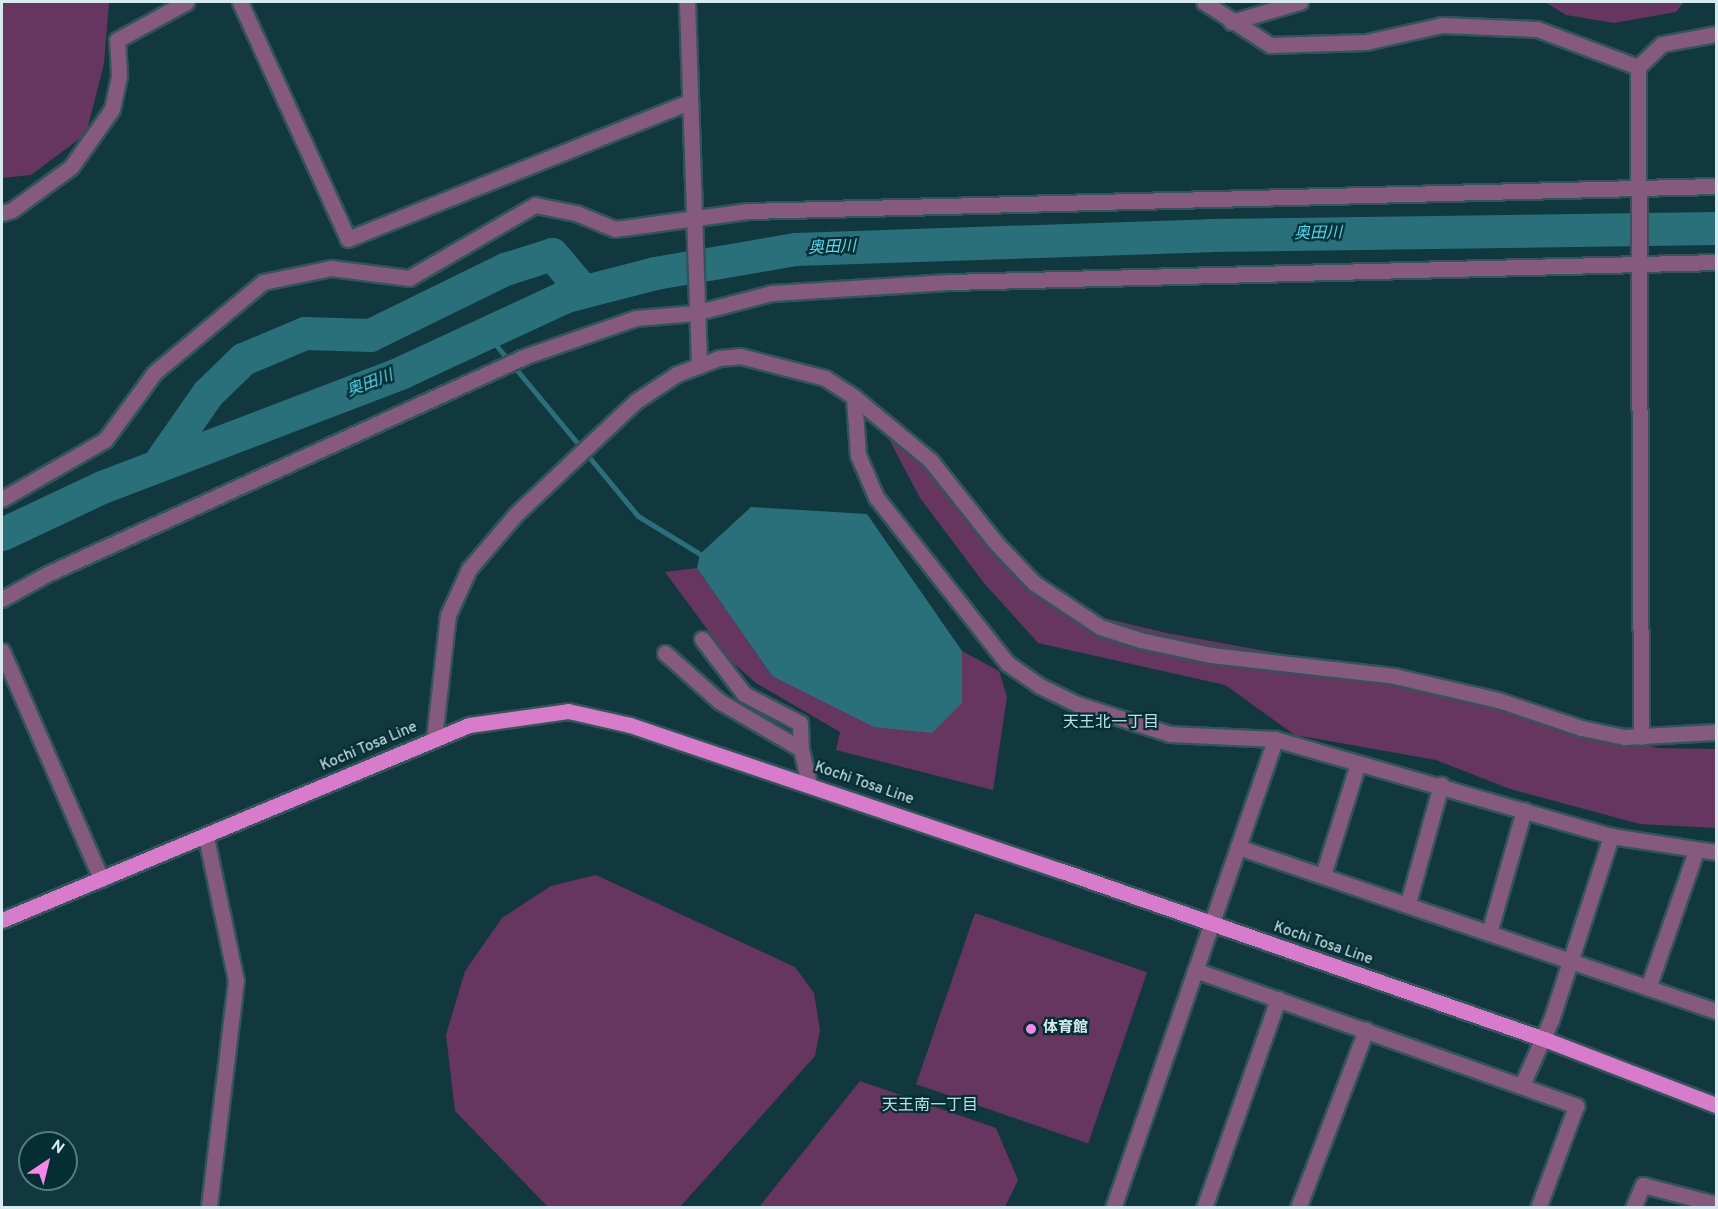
<!DOCTYPE html>
<html>
<head>
<meta charset="utf-8">
<style>
	body { margin:0 }
	#map { position:relative; width:1718px; height:1209px; overflow:hidden; background:#10383e; font-family:Overpass,"Noto Sans JP",sans-serif }
	div>[style] { position:absolute }
	.green>* { inset:0; background:#673660; transform-origin:0 0 }
	.water>* { inset:0; background:#2a707b }
	.stream>* { height:5px; margin:-2.5px; padding:0 2.5px; transform-origin:2.5px; border-radius:2.5px; background:#2a707b }
	.river>* { height:33px; margin:-16.5px; padding:0 16.5px; transform-origin:16.5px; border-radius:16.5px; background:#2a707b }
	.roads { filter:drop-shadow(2px 0 #30555a) drop-shadow(-2px 0 #30555a) drop-shadow(0 2px #30555a) drop-shadow(0 -2px #30555a) }
	.minor>* { height:15px; margin:-7.5px; padding:0 7.5px; transform-origin:7.5px; border-radius:7.5px; background:#86597e }
	.major>* { height:15px; margin:-7.5px; padding:0 7.5px; transform-origin:7.5px; border-radius:7.5px; background:#d87bca }
	.dots>* { width:16px; height:16px; translate:-50% -50%; box-sizing:border-box; border:3px solid #042e34; border-radius:50% }
	span { translate:-50% -50%; white-space:nowrap; text-align:center; line-height:1.15; -webkit-text-stroke:4.5px #042e34; paint-order:stroke }
	.street-label { font-size:15px; color:#d6ebef }
	.poi-label { font-size:15px; color:#d6ebef; font-weight:700 }
	.left { translate:0 -50%; text-align:left }
	.water-label { font-size:16px; color:#58def2; font-style:italic }
	.neighbourhood-label { font-size:16px; color:#b6e0e7 }
	.frame { position:absolute; inset:0; border:3px solid #d6ebef; pointer-events:none }
	.north { position:absolute; left:18px; top:1131px; width:60px; height:60px; box-sizing:border-box; background:#042e34; border:2px solid #587a7f; border-radius:50%; rotate:35deg; font-size:16px; font-weight:700; line-height:24px; text-align:center; color:#d6ebef }
	.north::after { content:''; display:block; margin:auto; width:21px; height:27px; background:#f987e9; clip-path:polygon(50% 0,100% 100%,50% 72%,0 100%) }
</style>
</head>
<body>
<div id="map">
	<div class="green">
		<div style="clip-path:polygon(2px 2px,109px 2px,104px 64px,86px 134px,31px 175px,2px 178px)"></div>
		<div style="clip-path:polygon(1545px 2px,1684px 2px,1676px 12px,1614px 23px,1566px 15px)"></div>
		<div style="clip-path:polygon(871px 405px,1061px 608px,1167px 633px,1381px 672px,1546px 711px,1656px 748px,1716px 749px,1716px 828px,1640px 824px,1510px 789px,1436px 760px,1295px 735px,1225px 685px,1038px 643px,984px 583px,920px 498px)"></div>
		<div style="clip-path:polygon(697px 568px,772px 676px,962px 703px,962px 651px,999px 671px,1007px 697px,993px 790px,836px 750px,840px 732px,756px 683px,730px 660px,665px 572px)"></div>
		<div style="clip-path:polygon(596px 875px,795px 967px,814px 993px,820px 1030px,815px 1056px,680px 1207px,548px 1207px,455px 1111px,446px 1035px,465px 971px,502px 918px,551px 886px)"></div>
		<div style="left:975px;top:913px;width:182px;height:181px;rotate:19deg"></div>
		<div style="clip-path:polygon(860px 1081px,996px 1128px,1018px 1180px,1005px 1207px,759px 1207px)"></div>
	</div>
	<div class="water">
		<div style="clip-path:polygon(751px 507px,867px 514px,962px 651px,962px 703px,932px 733px,874px 727px,772px 676px,697px 568px,700px 554px)"></div>
	</div>
	<div class="stream">
		<div style="left:486px;top:333px;width:238px;rotate:50.3deg"></div>
		<div style="left:638px;top:516px;width:73px;rotate:31.5deg"></div>
	</div>
	<div class="river">
		<div style="left:157px;top:466px;width:89px;rotate:-55.1deg"></div>
		<div style="left:208px;top:393px;width:49px;rotate:-44.2deg"></div>
		<div style="left:243px;top:359px;width:67px;rotate:-22.8deg"></div>
		<div style="left:305px;top:333px;width:65px;rotate:1.8deg"></div>
		<div style="left:370px;top:335px;width:150px;rotate:-26.1deg"></div>
		<div style="left:505px;top:269px;width:49px;rotate:-17.7deg"></div>
		<div style="left:552px;top:254px;width:48px;rotate:50deg"></div>
		<div style="left:2px;top:534px;width:110px;rotate:-25.2deg"></div>
		<div style="left:102px;top:487px;width:319px;rotate:-20.9deg"></div>
		<div style="left:400px;top:373px;width:183px;rotate:-24.9deg"></div>
		<div style="left:566px;top:296px;width:92px;rotate:-14.5deg"></div>
		<div style="left:655px;top:273px;width:142px;rotate:-9.7deg"></div>
		<div style="left:795px;top:249px;width:415px;rotate:-1.9deg"></div>
		<div style="left:1210px;top:235px;width:506px;rotate:-0.79deg"></div>
	</div>
	<div class="roads">
		<div class="minor">
			<div style="left:240px;top:2px;width:260px;rotate:65.5deg"></div>
			<div style="left:348px;top:239px;width:367px;rotate:-21.9deg"></div>
			<div style="left:687px;top:2px;width:364px;rotate:88.1deg"></div>
			<div style="left:1204px;top:2px;width:79px;rotate:33.1deg"></div>
			<div style="left:1270px;top:45px;width:96px;rotate:-1.8deg"></div>
			<div style="left:1366px;top:42px;width:78px;rotate:-12.6deg"></div>
			<div style="left:1442px;top:25px;width:95px;rotate:2.4deg"></div>
			<div style="left:1537px;top:29px;width:108px;rotate:20.6deg"></div>
			<div style="left:1231px;top:22px;width:72px;rotate:-16.2deg"></div>
			<div style="left:2px;top:213px;width:10px;rotate:-17deg"></div>
			<div style="left:12px;top:210px;width:73px;rotate:-36.1deg"></div>
			<div style="left:71px;top:167px;width:71px;rotate:-54.7deg"></div>
			<div style="left:112px;top:109px;width:35px;rotate:-78deg"></div>
			<div style="left:119px;top:75px;width:35px;rotate:-93deg"></div>
			<div style="left:117px;top:40px;width:79px;rotate:-28.8deg"></div>
			<div style="left:854px;top:397px;width:58px;rotate:86.1deg"></div>
			<div style="left:858px;top:455px;width:46px;rotate:66.8deg"></div>
			<div style="left:876px;top:497px;width:211px;rotate:51.7deg"></div>
			<div style="left:1007px;top:663px;width:40px;rotate:34.9deg"></div>
			<div style="left:1040px;top:686px;width:41px;rotate:25.9deg"></div>
			<div style="left:1077px;top:704px;width:98px;rotate:17.9deg"></div>
			<div style="left:1170px;top:734px;width:105px;rotate:2.7deg"></div>
			<div style="left:1275px;top:739px;width:350px;rotate:16.1deg"></div>
			<div style="left:1611px;top:836px;width:106px;rotate:8.7deg"></div>
			<div style="left:2px;top:499px;width:119px;rotate:-29.8deg"></div>
			<div style="left:105px;top:440px;width:84px;rotate:-53.7deg"></div>
			<div style="left:155px;top:372px;width:141px;rotate:-39.8deg"></div>
			<div style="left:263px;top:282px;width:69px;rotate:-11.6deg"></div>
			<div style="left:331px;top:268px;width:79px;rotate:7.3deg"></div>
			<div style="left:409px;top:278px;width:146px;rotate:-30.1deg"></div>
			<div style="left:535px;top:205px;width:42px;rotate:11deg"></div>
			<div style="left:576px;top:213px;width:42px;rotate:22.3deg"></div>
			<div style="left:615px;top:229px;width:134px;rotate:-7.7deg"></div>
			<div style="left:748px;top:211px;width:968px;rotate:-1.48deg"></div>
			<div style="left:2px;top:599px;width:51px;rotate:-29.1deg"></div>
			<div style="left:47px;top:574px;width:526px;rotate:-24.47deg"></div>
			<div style="left:526px;top:356px;width:116px;rotate:-19.1deg"></div>
			<div style="left:636px;top:318px;width:59px;rotate:-4.8deg"></div>
			<div style="left:695px;top:313px;width:80px;rotate:-14.6deg"></div>
			<div style="left:772px;top:293px;width:177px;rotate:-3.6deg"></div>
			<div style="left:949px;top:282px;width:767px;rotate:-1.49deg"></div>
			<div style="left:702px;top:639px;width:69px;rotate:52.6deg"></div>
			<div style="left:744px;top:694px;width:63px;rotate:27.4deg"></div>
			<div style="left:800px;top:723px;width:26px;rotate:88deg"></div>
			<div style="left:2px;top:651px;width:249px;rotate:66.5deg"></div>
			<div style="left:665px;top:653px;width:72px;rotate:41.6deg"></div>
			<div style="left:719px;top:701px;width:95px;rotate:30.3deg"></div>
			<div style="left:801px;top:749px;width:36px;rotate:77deg"></div>
			<div style="left:1641px;top:737px;width:670px;rotate:-90.26deg"></div>
			<div style="left:1638px;top:67px;width:33px;rotate:-44deg"></div>
			<div style="left:1662px;top:44px;width:55px;rotate:-10.5deg"></div>
			<div style="left:434px;top:739px;width:125px;rotate:-83.6deg"></div>
			<div style="left:448px;top:615px;width:51px;rotate:-65.5deg"></div>
			<div style="left:469px;top:569px;width:72px;rotate:-49.5deg"></div>
			<div style="left:516px;top:514px;width:165px;rotate:-43.3deg"></div>
			<div style="left:636px;top:401px;width:49px;rotate:-33.4deg"></div>
			<div style="left:677px;top:374px;width:45px;rotate:-20.9deg"></div>
			<div style="left:719px;top:358px;width:21px;rotate:-5deg"></div>
			<div style="left:740px;top:356px;width:88px;rotate:14.5deg"></div>
			<div style="left:825px;top:378px;width:35px;rotate:33deg"></div>
			<div style="left:854px;top:397px;width:99px;rotate:39.7deg"></div>
			<div style="left:930px;top:460px;width:106px;rotate:51.5deg"></div>
			<div style="left:996px;top:543px;width:55px;rotate:46.5deg"></div>
			<div style="left:1034px;top:583px;width:79px;rotate:33.7deg"></div>
			<div style="left:1100px;top:627px;width:42px;rotate:18deg"></div>
			<div style="left:1140px;top:640px;width:73px;rotate:11.9deg"></div>
			<div style="left:1211px;top:655px;width:184px;rotate:6.5deg"></div>
			<div style="left:1394px;top:676px;width:107px;rotate:13deg"></div>
			<div style="left:1498px;top:700px;width:88px;rotate:18.6deg"></div>
			<div style="left:1581px;top:728px;width:44px;rotate:11.8deg"></div>
			<div style="left:1624px;top:737px;width:92px;rotate:-3.1deg"></div>
			<div style="left:206px;top:837px;width:146px;rotate:78.2deg"></div>
			<div style="left:236px;top:980px;width:230px;rotate:96.8deg"></div>
			<div style="left:1238px;top:847px;width:505px;rotate:18.94deg"></div>
			<div style="left:1323px;top:875px;width:117px;rotate:-72.6deg"></div>
			<div style="left:1408px;top:903px;width:123px;rotate:-74.4deg"></div>
			<div style="left:1489px;top:933px;width:128px;rotate:-74.1deg"></div>
			<div style="left:1195px;top:970px;width:405px;rotate:19.6deg"></div>
			<div style="left:1576px;top:1106px;width:109px;rotate:110.4deg"></div>
			<div style="left:1648px;top:988px;width:145px;rotate:-70.7deg"></div>
			<div style="left:1522px;top:1085px;width:71px;rotate:-66deg"></div>
			<div style="left:1551px;top:1020px;width:194px;rotate:-71.9deg"></div>
			<div style="left:1113px;top:1208px;width:496px;rotate:-70.9deg"></div>
			<div style="left:1204px;top:1208px;width:222px;rotate:-70.5deg"></div>
			<div style="left:1298px;top:1208px;width:191px;rotate:-69.1deg"></div>
			<div style="left:1633px;top:1208px;width:25px;rotate:-67deg"></div>
			<div style="left:1643px;top:1185px;width:75px;rotate:14.6deg"></div>
		</div>
		<div class="major">
			<div style="left:2px;top:920px;width:506px;rotate:-22.66deg"></div>
			<div style="left:469px;top:725px;width:100px;rotate:-8deg"></div>
			<div style="left:568px;top:711px;width:64px;rotate:12.7deg"></div>
			<div style="left:630px;top:725px;width:456px;rotate:18.7deg"></div>
			<div style="left:1062px;top:871px;width:510px;rotate:19.22deg"></div>
			<div style="left:1544px;top:1039px;width:184px;rotate:21deg"></div>
		</div>
	</div>
	<div class="dots">
		<div style="left:1031px;top:1029px;background:#f987e9"></div>
	</div>
	<div class="street-label">
		<span style="left:369px;top:747px;rotate:-23deg">Kochi Tosa Line</span>
		<span style="left:864px;top:784px;rotate:19deg">Kochi Tosa Line</span>
		<span style="left:1323px;top:944px;rotate:19deg">Kochi Tosa Line</span>
	</div>
	<div class="poi-label">
		<span class="left" style="left:1043px;top:1029px">体育館</span>
	</div>
	<div class="water-label">
		<span style="left:1318px;top:234px;rotate:-1deg">奥田川</span>
		<span style="left:832px;top:248px;rotate:-2deg">奥田川</span>
		<span style="left:370px;top:384px;rotate:-21deg">奥田川</span>
	</div>
	<div class="neighbourhood-label">
		<span style="left:1111px;top:723px">天王北一丁目</span>
		<span style="left:930px;top:1106px">天王南一丁目</span>
	</div>
	<div class="frame"></div>
	<div class="north">N</div>
</div>
</body>
</html>
